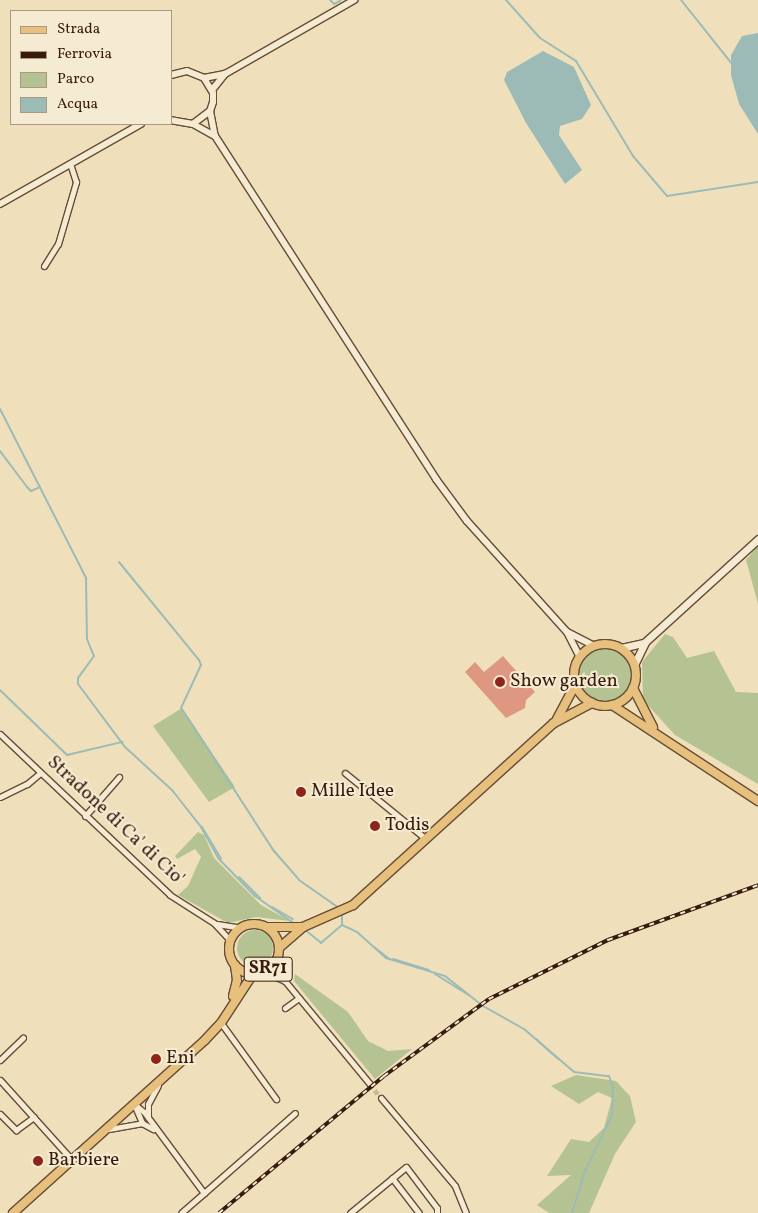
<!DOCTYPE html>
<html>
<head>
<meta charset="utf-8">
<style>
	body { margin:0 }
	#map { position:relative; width:758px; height:1213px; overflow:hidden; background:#efe0bb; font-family:Vollkorn,serif }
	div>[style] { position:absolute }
	.green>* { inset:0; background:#b5c393 }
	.round { border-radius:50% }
	.water>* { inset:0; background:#9cbbb7 }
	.stream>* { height:2px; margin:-1px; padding:0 1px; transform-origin:1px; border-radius:1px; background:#9cbbb7 }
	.building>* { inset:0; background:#de9781 }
	.minor-tunnel>* { height:5px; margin-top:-2.5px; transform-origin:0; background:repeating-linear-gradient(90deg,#cbb998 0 5px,transparent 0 7.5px) }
	.roads { filter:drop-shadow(1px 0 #664c37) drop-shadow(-1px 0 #664c37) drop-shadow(0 1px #664c37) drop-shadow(0 -1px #664c37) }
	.minor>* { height:5px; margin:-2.5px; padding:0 2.5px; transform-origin:2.5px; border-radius:2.5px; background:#f5ebd3 }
	.tertiary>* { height:6px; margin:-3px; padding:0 3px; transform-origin:3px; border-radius:3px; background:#f5ebd3 }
	.secondary>* { height:7px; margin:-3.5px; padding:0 3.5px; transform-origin:3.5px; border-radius:3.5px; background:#f5ebd3 }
	.primary>* { height:8px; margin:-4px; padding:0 4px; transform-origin:4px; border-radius:4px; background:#e8c07e }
	.primary>.ring { margin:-4px; padding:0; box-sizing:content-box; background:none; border:8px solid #e8c07e; border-radius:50% }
	.rail>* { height:4px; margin-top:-2px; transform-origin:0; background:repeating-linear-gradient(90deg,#f5ebd3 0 5.5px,#391b0b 0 11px); box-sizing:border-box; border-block:1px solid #391b0b }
	.dots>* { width:14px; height:14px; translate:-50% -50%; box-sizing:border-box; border:2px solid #f5ebd3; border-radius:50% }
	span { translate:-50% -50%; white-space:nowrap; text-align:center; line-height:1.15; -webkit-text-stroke:4px #f5ebd3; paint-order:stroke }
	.shield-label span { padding:1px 4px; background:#f5ebd3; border:1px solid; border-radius:4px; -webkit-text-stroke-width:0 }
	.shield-label { font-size:18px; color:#391b0b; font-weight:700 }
	.poi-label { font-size:19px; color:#391b0b }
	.left { translate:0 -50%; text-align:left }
	.street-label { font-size:19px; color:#391b0b }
	.legend { position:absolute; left:10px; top:10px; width:162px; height:115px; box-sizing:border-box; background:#f5ebd3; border:1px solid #aa9883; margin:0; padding:6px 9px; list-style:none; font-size:15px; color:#391b0b }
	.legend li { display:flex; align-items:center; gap:10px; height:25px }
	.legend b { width:25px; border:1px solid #aa9883 }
</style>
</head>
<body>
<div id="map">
	<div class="green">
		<div style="clip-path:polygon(758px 546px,758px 604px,746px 560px)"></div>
		<div style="clip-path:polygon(665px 634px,673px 637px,687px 658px,714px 651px,736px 692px,758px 693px,758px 784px,675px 735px,643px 700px,642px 662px)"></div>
		<div class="round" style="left:579px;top:649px;width:52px;height:52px"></div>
		<div style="clip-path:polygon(182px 708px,235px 787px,209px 802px,153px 726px)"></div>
		<div style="clip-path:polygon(198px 832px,204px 835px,214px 858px,261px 905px,290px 921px,256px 917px,228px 923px,178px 895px,188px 886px,201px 857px,195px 849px,177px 859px,175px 856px)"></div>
		<div class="round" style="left:237px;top:930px;width:36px;height:36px"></div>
		<div style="clip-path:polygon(295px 974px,348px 1012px,368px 1041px,388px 1051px,412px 1049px,375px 1079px,294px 981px)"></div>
		<div style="clip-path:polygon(576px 1075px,616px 1081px,630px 1096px,636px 1122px,615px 1154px,589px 1213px,549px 1213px,537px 1205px,571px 1175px,547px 1176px,571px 1139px,589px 1142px,604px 1128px,612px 1098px,598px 1092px,579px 1104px,551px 1086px)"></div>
	</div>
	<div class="water">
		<div style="clip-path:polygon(758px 33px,758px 134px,739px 104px,731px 75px,731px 55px,742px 36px)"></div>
		<div style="clip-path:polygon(543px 51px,574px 67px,591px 105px,582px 119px,560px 126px,559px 135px,582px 170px,565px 184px,526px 123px,504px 80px,507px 72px)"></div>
	</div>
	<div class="stream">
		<div style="left:330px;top:0;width:6px;rotate:45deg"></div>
		<div style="left:334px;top:4px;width:7px;rotate:-27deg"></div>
		<div style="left:506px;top:0;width:51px;rotate:48.2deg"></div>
		<div style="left:540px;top:38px;width:43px;rotate:32.6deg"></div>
		<div style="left:576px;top:61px;width:111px;rotate:59deg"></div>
		<div style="left:633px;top:156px;width:52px;rotate:49.6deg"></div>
		<div style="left:667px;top:196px;width:92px;rotate:-8.7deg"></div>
		<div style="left:681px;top:0;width:82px;rotate:51.4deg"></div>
		<div style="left:0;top:409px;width:190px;rotate:63deg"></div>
		<div style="left:86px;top:578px;width:61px;rotate:89.1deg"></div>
		<div style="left:87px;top:639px;width:18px;rotate:68deg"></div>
		<div style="left:94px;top:656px;width:27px;rotate:126deg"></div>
		<div style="left:78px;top:678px;width:6px;rotate:90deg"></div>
		<div style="left:78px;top:684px;width:79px;rotate:53.3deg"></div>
		<div style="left:125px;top:747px;width:64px;rotate:42.5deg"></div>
		<div style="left:172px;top:790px;width:47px;rotate:51.9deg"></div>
		<div style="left:201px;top:827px;width:35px;rotate:61deg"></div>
		<div style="left:218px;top:858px;width:53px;rotate:45.8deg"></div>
		<div style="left:255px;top:896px;width:49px;rotate:35deg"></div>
		<div style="left:0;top:451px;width:45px;rotate:53.1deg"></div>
		<div style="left:27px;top:487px;width:6px;rotate:45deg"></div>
		<div style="left:31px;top:491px;width:10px;rotate:-24deg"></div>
		<div style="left:119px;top:562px;width:127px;rotate:50.8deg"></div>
		<div style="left:199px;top:660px;width:5px;rotate:68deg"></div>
		<div style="left:201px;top:665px;width:47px;rotate:114.9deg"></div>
		<div style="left:181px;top:708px;width:22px;rotate:56deg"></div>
		<div style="left:193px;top:726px;width:149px;rotate:57.1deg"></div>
		<div style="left:274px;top:851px;width:38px;rotate:49deg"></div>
		<div style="left:299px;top:880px;width:49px;rotate:35deg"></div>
		<div style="left:0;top:690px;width:93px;rotate:44.1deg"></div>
		<div style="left:67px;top:755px;width:57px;rotate:-13.3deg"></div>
		<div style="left:202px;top:827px;width:37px;rotate:59deg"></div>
		<div style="left:239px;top:877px;width:30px;rotate:45deg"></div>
		<div style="left:272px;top:907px;width:24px;rotate:30deg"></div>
		<div style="left:342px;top:912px;width:13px;rotate:90deg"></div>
		<div style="left:342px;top:925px;width:17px;rotate:25deg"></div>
		<div style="left:357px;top:932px;width:39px;rotate:42deg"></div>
		<div style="left:386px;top:958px;width:62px;rotate:17deg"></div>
		<div style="left:445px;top:976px;width:48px;rotate:38.3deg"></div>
		<div style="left:483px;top:1006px;width:47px;rotate:29.3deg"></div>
		<div style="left:524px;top:1029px;width:66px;rotate:40.7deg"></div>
		<div style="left:574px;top:1072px;width:35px;rotate:7deg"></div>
		<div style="left:609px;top:1076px;width:12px;rotate:70deg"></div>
		<div style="left:613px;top:1087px;width:28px;rotate:92deg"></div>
		<div style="left:612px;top:1115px;width:62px;rotate:115.7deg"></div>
		<div style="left:585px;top:1171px;width:44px;rotate:107.2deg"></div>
		<div style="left:304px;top:929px;width:22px;rotate:39deg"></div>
		<div style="left:321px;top:943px;width:28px;rotate:-41deg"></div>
		<div style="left:374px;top:947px;width:18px;rotate:38deg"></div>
		<div style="left:393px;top:959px;width:38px;rotate:17deg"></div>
		<div style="left:435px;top:974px;width:40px;rotate:32deg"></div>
		<div style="left:536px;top:1039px;width:30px;rotate:42deg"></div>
	</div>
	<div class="building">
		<div style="clip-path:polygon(503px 656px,535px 692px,526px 700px,525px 708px,506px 718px,465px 672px,475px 662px,484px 672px)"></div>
	</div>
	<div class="minor-tunnel">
		<div style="left:370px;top:1084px;width:18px;rotate:52deg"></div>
	</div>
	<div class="roads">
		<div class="minor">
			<div style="left:44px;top:266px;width:26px;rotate:-58deg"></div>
			<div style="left:58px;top:244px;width:65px;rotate:-73.8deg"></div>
			<div style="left:76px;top:182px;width:19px;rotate:-108deg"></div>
			<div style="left:0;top:734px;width:234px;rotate:43.4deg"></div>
			<div style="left:170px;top:895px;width:52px;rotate:32.5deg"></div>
			<div style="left:214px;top:923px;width:21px;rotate:47deg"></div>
			<div style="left:228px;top:938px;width:9px;rotate:84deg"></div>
			<div style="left:345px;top:773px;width:104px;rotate:39.2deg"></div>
			<div style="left:0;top:797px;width:30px;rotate:-26deg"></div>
			<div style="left:27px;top:784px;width:17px;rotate:-40deg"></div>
			<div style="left:85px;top:816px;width:52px;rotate:-48.9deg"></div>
			<div style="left:217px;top:924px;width:24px;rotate:9deg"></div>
			<div style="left:278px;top:957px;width:25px;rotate:74deg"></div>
			<div style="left:285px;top:981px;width:134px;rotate:50.5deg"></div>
			<div style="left:263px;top:972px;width:24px;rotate:22deg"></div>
			<div style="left:285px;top:1008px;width:17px;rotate:-36deg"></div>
			<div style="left:221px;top:1023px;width:94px;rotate:54.1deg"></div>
			<div style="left:0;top:1060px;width:32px;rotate:-44deg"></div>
			<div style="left:0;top:1080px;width:108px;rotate:48deg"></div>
			<div style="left:381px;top:1098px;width:115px;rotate:49.9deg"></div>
			<div style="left:455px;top:1186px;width:29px;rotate:68deg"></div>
			<div style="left:134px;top:1104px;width:13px;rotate:39deg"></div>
			<div style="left:144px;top:1112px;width:101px;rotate:53.5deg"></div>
			<div style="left:204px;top:1193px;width:30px;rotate:139deg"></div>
			<div style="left:134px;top:1104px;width:21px;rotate:67deg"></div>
			<div style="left:142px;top:1123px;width:13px;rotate:29deg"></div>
			<div style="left:0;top:1114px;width:23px;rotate:45deg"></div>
			<div style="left:16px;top:1130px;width:22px;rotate:-36deg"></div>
			<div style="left:148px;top:1117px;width:13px;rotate:-90deg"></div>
			<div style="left:148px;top:1104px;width:21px;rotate:-62deg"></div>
			<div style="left:109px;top:1129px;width:34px;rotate:-10deg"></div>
			<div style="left:392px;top:1178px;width:44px;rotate:52.4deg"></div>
			<div style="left:204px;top:1193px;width:121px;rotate:-41.3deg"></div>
			<div style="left:350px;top:1213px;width:72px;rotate:-39.4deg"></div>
			<div style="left:406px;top:1167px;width:51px;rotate:52.9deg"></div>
			<div style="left:437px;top:1208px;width:5px;rotate:90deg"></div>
		</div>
		<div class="tertiary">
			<div style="left:171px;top:75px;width:16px;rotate:-14deg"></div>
			<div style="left:187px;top:71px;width:18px;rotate:22deg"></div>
			<div style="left:204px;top:78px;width:17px;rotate:59deg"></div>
			<div style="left:213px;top:93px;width:9px;rotate:90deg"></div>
			<div style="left:213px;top:102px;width:9px;rotate:108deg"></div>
			<div style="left:210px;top:111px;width:21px;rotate:143deg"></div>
			<div style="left:193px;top:124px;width:22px;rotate:-170deg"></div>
			<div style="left:204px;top:78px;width:21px;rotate:-11deg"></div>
			<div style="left:212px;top:90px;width:21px;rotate:-51deg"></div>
			<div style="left:225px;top:74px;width:149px;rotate:-29.8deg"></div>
			<div style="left:210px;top:111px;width:25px;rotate:79deg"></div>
			<div style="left:215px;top:136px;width:408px;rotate:57.2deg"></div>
			<div style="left:436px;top:479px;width:52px;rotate:53.6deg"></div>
			<div style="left:467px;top:521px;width:149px;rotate:48deg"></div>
			<div style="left:567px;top:632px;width:28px;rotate:63deg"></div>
			<div style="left:193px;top:124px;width:25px;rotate:29deg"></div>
			<div style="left:0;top:204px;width:162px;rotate:-29.6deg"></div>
			<div style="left:567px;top:632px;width:30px;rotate:27deg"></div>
		</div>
		<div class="secondary">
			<div style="left:621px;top:648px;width:22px;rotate:-13deg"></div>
			<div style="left:634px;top:665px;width:25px;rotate:-64deg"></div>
			<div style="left:645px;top:642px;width:153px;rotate:-42.3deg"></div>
		</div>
		<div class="primary">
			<div class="ring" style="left:574px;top:644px;width:54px;height:54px"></div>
			<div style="left:633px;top:688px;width:44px;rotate:62.9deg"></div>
			<div style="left:612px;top:705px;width:175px;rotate:33.3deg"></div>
			<div style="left:557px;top:719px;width:40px;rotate:-62deg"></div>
			<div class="ring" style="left:229px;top:924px;width:42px;height:42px"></div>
			<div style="left:267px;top:927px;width:36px"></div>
			<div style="left:303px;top:927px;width:55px;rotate:-23.7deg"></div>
			<div style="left:353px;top:905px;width:271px;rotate:-42.2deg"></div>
			<div style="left:554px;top:723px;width:43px;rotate:-27.8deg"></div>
			<div style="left:279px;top:948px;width:32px;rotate:-41deg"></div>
			<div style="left:233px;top:996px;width:16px;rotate:-76deg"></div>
			<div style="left:237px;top:980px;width:15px;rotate:-98deg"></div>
			<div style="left:13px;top:1213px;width:258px;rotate:-42deg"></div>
			<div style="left:205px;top:1040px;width:23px;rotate:-47deg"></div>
			<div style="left:221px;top:1023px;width:59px;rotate:-56.9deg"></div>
		</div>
	</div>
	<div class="rail">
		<div style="left:219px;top:1213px;width:214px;rotate:-39.7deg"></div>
		<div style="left:384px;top:1076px;width:130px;rotate:-36.3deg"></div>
		<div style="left:489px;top:999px;width:133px;rotate:-26.4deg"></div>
		<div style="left:608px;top:940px;width:160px;rotate:-20.1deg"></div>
	</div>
	<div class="dots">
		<div style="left:500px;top:682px;background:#8f2418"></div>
		<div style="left:301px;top:792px;background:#8f2418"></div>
		<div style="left:375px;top:826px;background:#8f2418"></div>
		<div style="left:156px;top:1059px;background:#8f2418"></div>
		<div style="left:38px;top:1161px;background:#8f2418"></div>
	</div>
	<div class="shield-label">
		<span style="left:268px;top:969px">SR71</span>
	</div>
	<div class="poi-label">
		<span class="left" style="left:510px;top:682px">Show garden</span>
		<span class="left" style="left:311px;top:792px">Mille Idee</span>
		<span class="left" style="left:385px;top:826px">Todis</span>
		<span class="left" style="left:166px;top:1059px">Eni</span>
		<span class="left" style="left:48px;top:1161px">Barbiere</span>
	</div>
	<div class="street-label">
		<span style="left:115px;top:821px;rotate:43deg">Stradone di Ca' di Cio'</span>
	</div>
	<ul class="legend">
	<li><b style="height:6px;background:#e8c07e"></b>Strada</li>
	<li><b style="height:6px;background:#391b0b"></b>Ferrovia</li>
	<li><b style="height:14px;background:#b5c393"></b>Parco</li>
	<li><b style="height:14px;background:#9cbbb7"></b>Acqua</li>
	</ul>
</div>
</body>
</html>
